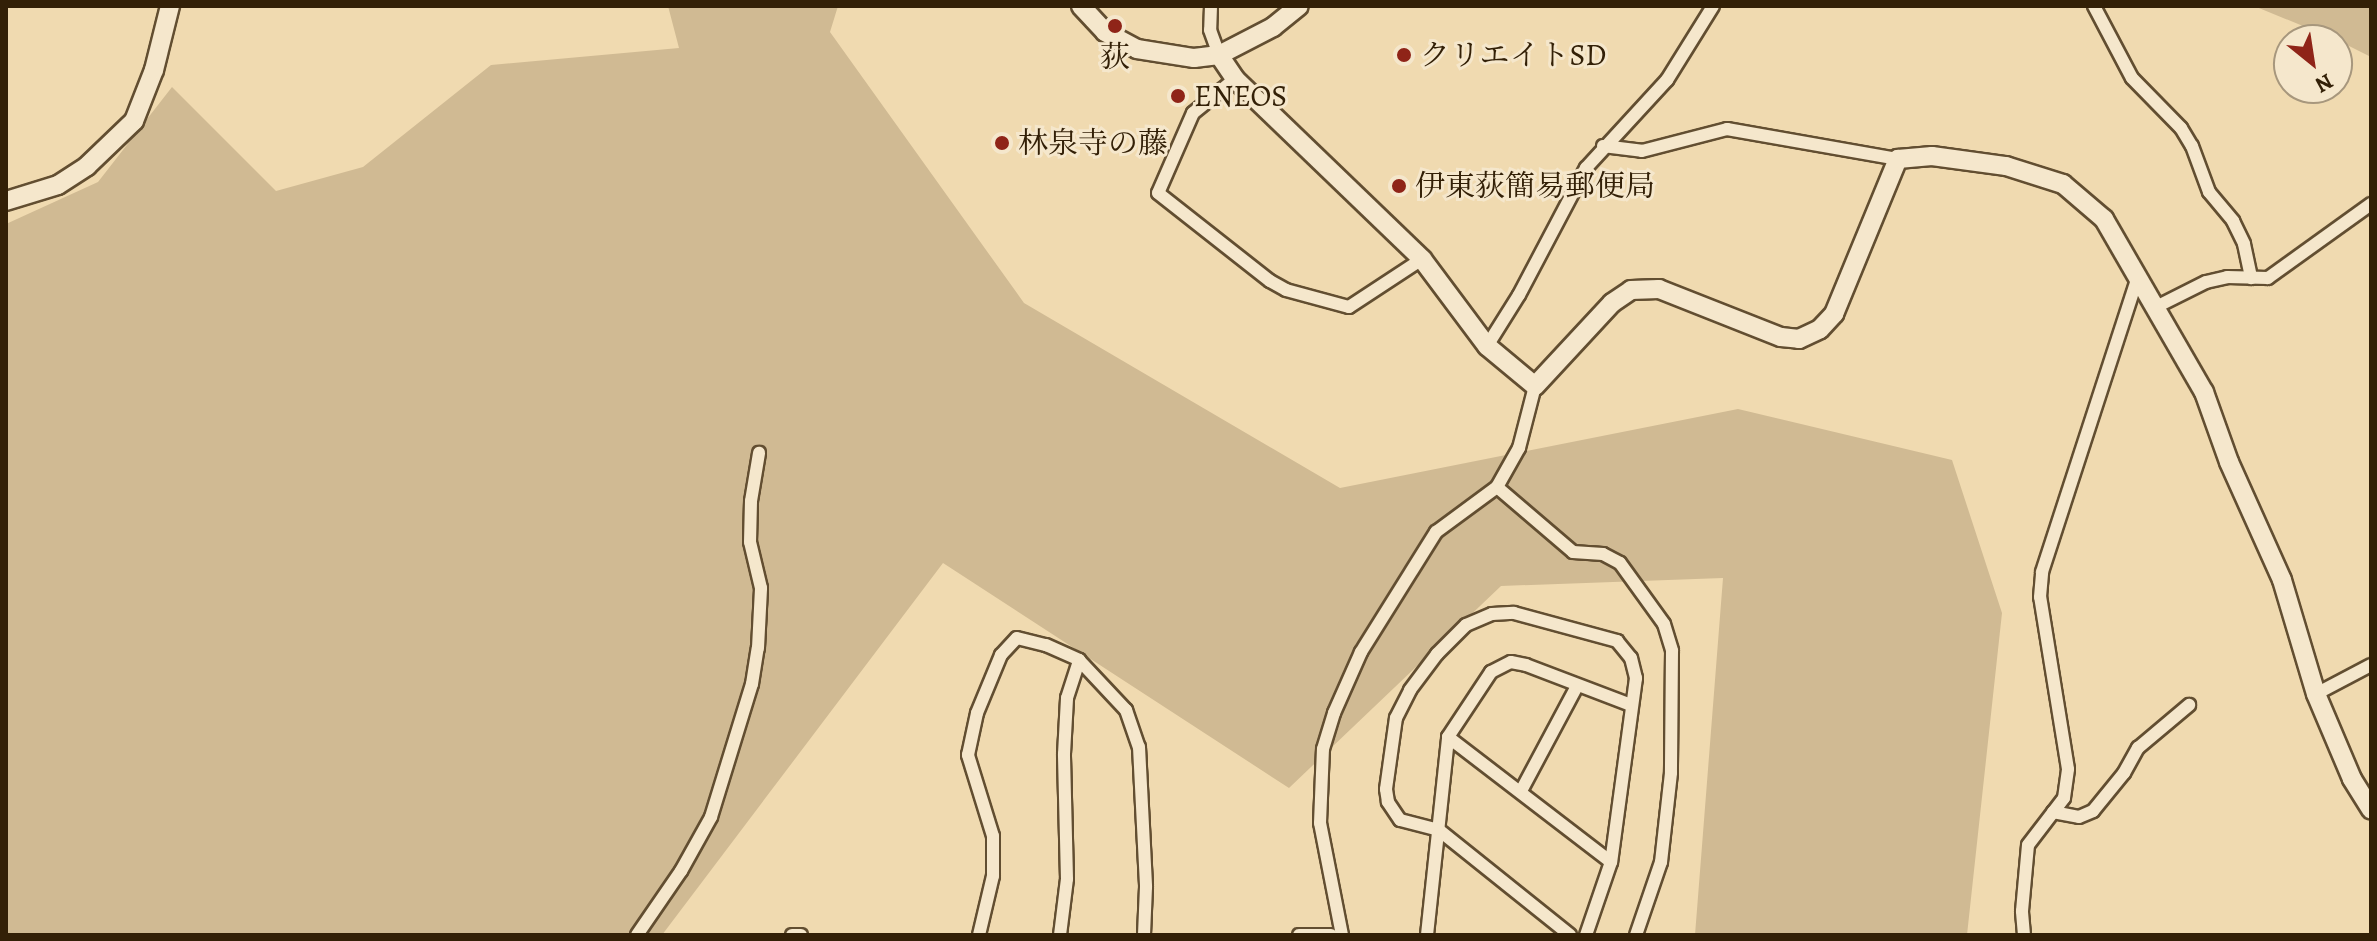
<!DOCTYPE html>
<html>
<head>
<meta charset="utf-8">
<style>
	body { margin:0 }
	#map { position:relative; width:2377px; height:941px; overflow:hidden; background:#f0dab0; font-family:Alegreya,"Noto Serif JP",serif }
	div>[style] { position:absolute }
	.green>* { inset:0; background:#d0ba93 }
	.roads { filter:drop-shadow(2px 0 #624e31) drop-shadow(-2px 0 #624e31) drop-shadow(0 2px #624e31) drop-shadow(0 -2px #624e31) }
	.street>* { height:12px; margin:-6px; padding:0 6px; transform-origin:6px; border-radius:6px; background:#f5e7cc }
	.secondary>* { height:18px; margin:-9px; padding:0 9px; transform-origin:9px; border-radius:9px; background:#f5e7cc }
	.dots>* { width:22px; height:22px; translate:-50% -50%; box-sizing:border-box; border:4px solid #f5e7cc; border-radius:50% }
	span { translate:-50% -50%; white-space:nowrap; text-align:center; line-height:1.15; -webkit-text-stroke:6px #f5e7cc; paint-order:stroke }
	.poi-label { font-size:30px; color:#332007 }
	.left { translate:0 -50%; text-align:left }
	.frame { position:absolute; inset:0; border:8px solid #332007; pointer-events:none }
	.north { position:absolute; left:2273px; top:24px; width:80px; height:80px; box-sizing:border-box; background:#f5e7cc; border:2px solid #a7977d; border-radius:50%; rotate:150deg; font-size:22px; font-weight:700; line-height:32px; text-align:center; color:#332007 }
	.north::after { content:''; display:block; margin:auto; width:28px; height:36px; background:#8f2418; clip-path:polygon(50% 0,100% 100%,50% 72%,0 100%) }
</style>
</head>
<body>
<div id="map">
	<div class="green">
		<div style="clip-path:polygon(668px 6px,838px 6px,830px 32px,1024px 303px,1340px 488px,1738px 409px,1952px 460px,2002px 613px,1967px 935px,1695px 935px,1723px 578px,1501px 586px,1289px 788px,943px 563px,662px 935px,6px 935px,6px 224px,98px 182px,172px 87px,276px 191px,363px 167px,491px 65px,679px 48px)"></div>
		<div style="clip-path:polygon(2254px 6px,2371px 6px,2371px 57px,2337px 40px)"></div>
	</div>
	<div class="roads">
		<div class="street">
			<div style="left:1211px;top:6px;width:24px;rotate:92deg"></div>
			<div style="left:1210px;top:30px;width:27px;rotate:70deg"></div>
			<div style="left:2094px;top:6px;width:81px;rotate:62.2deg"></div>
			<div style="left:2132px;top:78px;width:70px;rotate:45.6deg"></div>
			<div style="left:2181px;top:128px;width:21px;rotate:59deg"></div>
			<div style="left:2192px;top:146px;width:49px;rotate:69.7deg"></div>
			<div style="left:2209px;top:192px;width:38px;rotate:50deg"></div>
			<div style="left:2233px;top:221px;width:25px;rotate:64deg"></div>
			<div style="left:2244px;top:244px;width:35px;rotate:78deg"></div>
			<div style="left:1235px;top:79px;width:54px;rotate:141deg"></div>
			<div style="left:1193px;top:113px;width:87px;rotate:113.6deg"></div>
			<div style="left:1158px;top:193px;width:142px;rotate:38.2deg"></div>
			<div style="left:1270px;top:281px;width:18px;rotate:29deg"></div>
			<div style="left:1286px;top:290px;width:65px;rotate:15.1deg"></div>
			<div style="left:1349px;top:307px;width:87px;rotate:-33.3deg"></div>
			<div style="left:1603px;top:146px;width:39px;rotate:7deg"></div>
			<div style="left:1642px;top:151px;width:88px;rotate:-14.5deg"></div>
			<div style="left:1727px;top:129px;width:174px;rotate:10deg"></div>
			<div style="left:2156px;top:307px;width:56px;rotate:-26.6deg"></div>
			<div style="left:2206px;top:282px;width:22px;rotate:-13deg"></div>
			<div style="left:2227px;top:277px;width:41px;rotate:1.4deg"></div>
			<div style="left:2268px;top:278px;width:127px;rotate:-35.7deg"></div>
			<div style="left:1487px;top:346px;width:60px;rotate:-57.9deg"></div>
			<div style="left:1519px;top:295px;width:144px;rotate:-62.2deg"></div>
			<div style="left:1586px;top:168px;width:120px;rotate:-47.4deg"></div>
			<div style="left:1667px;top:80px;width:87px;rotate:-58.1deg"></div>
			<div style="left:1497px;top:487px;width:100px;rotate:40.5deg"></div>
			<div style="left:1573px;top:552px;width:30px;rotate:4deg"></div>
			<div style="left:1603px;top:554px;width:19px;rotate:28deg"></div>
			<div style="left:1620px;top:563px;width:75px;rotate:54.2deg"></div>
			<div style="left:1664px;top:624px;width:28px;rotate:73deg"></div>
			<div style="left:1672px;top:651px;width:122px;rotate:90.5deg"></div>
			<div style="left:1671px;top:773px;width:90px;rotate:96.4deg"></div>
			<div style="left:1661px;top:862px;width:77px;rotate:108.9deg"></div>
			<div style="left:2316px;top:694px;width:62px;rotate:-27.8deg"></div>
			<div style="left:1448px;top:737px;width:205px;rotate:37.5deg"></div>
			<div style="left:1521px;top:791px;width:119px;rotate:-61.9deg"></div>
			<div style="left:2053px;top:812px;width:26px;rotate:11deg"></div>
			<div style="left:2079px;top:817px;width:15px;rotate:-23deg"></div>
			<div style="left:2093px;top:811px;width:49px;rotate:-50.8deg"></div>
			<div style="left:2124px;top:773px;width:29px;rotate:-61deg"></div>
			<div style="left:2138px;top:748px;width:67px;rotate:-40.1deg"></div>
			<div style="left:637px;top:935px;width:78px;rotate:-55.5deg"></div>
			<div style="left:681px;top:871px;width:62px;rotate:-60.9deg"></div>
			<div style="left:711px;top:817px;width:139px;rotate:-72.9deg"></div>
			<div style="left:752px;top:684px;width:36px;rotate:-81deg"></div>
			<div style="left:758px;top:648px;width:60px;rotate:-87.1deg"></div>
			<div style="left:761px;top:588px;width:47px;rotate:-103.4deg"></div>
			<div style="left:750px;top:542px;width:41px;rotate:-88.6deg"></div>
			<div style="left:751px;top:501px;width:49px;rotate:-80.5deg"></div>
			<div style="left:792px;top:935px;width:9px"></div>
			<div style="left:979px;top:935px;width:61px;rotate:-76.7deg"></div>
			<div style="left:993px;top:876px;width:40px;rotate:-90deg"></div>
			<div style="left:993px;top:836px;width:85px;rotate:-107.2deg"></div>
			<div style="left:968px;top:755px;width:43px;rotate:-77.9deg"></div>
			<div style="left:977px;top:713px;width:63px;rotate:-67.5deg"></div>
			<div style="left:1001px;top:655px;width:23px;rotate:-47deg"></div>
			<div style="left:1017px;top:638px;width:30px;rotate:14deg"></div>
			<div style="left:1046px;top:645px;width:36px;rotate:24deg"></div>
			<div style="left:1079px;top:660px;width:69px;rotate:46.8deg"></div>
			<div style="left:1126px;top:710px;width:39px;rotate:71deg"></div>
			<div style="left:1139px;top:747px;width:140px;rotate:87.1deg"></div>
			<div style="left:1146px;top:887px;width:48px;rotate:92.4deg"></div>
			<div style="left:1060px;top:935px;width:56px;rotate:-82.9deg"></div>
			<div style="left:1067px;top:879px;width:125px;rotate:-91.4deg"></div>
			<div style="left:1064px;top:754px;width:56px;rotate:-86.9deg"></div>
			<div style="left:1067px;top:698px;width:40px;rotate:-72deg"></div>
			<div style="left:1299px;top:935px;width:32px"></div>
			<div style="left:1342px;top:935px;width:114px;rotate:-101.1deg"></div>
			<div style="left:1320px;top:823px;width:74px;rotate:-87.7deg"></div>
			<div style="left:1323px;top:749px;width:38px;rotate:-73deg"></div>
			<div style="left:1334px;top:713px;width:67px;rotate:-66.1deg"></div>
			<div style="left:1361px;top:652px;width:142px;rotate:-58deg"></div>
			<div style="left:1436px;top:532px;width:76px;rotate:-36.4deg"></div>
			<div style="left:1497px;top:487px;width:45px;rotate:-60.6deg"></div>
			<div style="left:1519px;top:448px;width:64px;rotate:-75.5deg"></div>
			<div style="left:1427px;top:935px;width:199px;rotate:-83.9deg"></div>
			<div style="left:1448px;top:737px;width:78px;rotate:-56.5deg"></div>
			<div style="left:1491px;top:672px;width:22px;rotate:-27deg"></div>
			<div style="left:1511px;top:662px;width:15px;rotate:11deg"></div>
			<div style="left:1526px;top:665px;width:112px;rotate:20.9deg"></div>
			<div style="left:1570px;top:935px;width:168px;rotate:-141.3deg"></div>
			<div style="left:1439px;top:830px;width:40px;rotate:-165.6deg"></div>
			<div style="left:1400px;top:820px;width:22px;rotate:-124deg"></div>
			<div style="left:1388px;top:802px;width:13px;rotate:-99deg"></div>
			<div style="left:1386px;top:789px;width:72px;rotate:-82deg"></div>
			<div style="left:1396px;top:718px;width:31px;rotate:-63deg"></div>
			<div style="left:1410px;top:690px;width:45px;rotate:-53.1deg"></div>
			<div style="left:1437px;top:654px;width:41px;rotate:-45deg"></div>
			<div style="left:1466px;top:625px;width:28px;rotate:-23deg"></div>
			<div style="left:1492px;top:614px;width:22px;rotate:-3deg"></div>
			<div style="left:1514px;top:613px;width:107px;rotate:15.2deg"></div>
			<div style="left:1617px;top:641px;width:22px;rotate:51deg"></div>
			<div style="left:1631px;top:658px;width:21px;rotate:76deg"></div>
			<div style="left:1636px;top:678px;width:186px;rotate:97.7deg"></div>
			<div style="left:1611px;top:862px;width:77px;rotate:108.9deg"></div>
			<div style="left:2024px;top:935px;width:24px;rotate:-95deg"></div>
			<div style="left:2022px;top:911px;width:66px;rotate:-84.8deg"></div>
			<div style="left:2028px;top:845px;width:59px;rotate:-52.5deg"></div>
			<div style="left:2064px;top:798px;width:29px;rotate:-82deg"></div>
			<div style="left:2068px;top:769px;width:174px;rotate:-99.2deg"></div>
			<div style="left:2040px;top:597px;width:25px;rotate:-85deg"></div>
			<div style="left:2042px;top:572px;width:311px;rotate:-72deg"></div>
		</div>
		<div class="secondary">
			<div style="left:1081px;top:6px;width:35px;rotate:47deg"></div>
			<div style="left:1105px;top:32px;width:36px;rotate:28deg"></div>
			<div style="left:1137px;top:49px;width:58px;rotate:9deg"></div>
			<div style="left:1194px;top:58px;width:25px;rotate:-7deg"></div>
			<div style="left:1219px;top:55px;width:61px;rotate:-27.4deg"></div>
			<div style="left:1273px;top:27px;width:33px;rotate:-39deg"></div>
			<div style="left:1219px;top:55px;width:29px;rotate:56deg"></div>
			<div style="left:1235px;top:79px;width:260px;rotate:43.9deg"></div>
			<div style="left:1422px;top:259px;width:109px;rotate:53.2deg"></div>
			<div style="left:1487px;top:346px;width:62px;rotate:39.8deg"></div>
			<div style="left:1535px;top:386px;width:113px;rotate:-47.1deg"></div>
			<div style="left:1612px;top:303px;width:23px;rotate:-34deg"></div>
			<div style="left:1631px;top:290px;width:28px;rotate:-2deg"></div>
			<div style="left:1659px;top:289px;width:131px;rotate:21.5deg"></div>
			<div style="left:1781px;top:337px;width:18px;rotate:6deg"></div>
			<div style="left:1799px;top:339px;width:23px;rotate:-25deg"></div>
			<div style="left:1820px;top:329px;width:21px;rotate:-47deg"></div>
			<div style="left:1834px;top:314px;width:168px;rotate:-67.6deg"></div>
			<div style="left:1898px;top:159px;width:34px;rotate:-5deg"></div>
			<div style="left:1932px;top:156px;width:75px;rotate:7.7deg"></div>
			<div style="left:2006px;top:166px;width:60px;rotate:17.5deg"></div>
			<div style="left:2063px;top:184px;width:54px;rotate:40.5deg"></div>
			<div style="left:2104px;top:219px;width:200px;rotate:60deg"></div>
			<div style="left:2204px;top:392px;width:74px;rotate:70.3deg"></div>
			<div style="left:2229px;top:462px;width:129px;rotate:65.8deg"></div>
			<div style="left:2282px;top:580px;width:119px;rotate:73.4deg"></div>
			<div style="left:2316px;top:694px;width:92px;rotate:67deg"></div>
			<div style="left:2352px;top:779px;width:36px;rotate:58deg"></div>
			<div style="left:6px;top:201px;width:54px;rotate:-17.1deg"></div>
			<div style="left:58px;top:185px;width:35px;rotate:-33deg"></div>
			<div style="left:87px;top:166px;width:65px;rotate:-43.8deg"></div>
			<div style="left:134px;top:121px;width:55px;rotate:-68.6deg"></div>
			<div style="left:154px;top:70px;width:66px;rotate:-76deg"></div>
		</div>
	</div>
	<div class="dots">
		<div style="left:1115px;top:26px;background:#8f2418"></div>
		<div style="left:1404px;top:55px;background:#8f2418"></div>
		<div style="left:1178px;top:96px;background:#8f2418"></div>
		<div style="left:1002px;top:143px;background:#8f2418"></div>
		<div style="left:1399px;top:186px;background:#8f2418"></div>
	</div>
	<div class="poi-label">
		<span class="left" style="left:1420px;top:55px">クリエイトSD</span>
		<span style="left:1115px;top:57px">荻</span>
		<span class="left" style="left:1194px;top:96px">ENEOS</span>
		<span class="left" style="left:1018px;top:143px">林泉寺の藤</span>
		<span class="left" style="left:1415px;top:186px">伊東荻簡易郵便局</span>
	</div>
	<div class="frame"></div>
	<div class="north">N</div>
</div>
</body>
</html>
